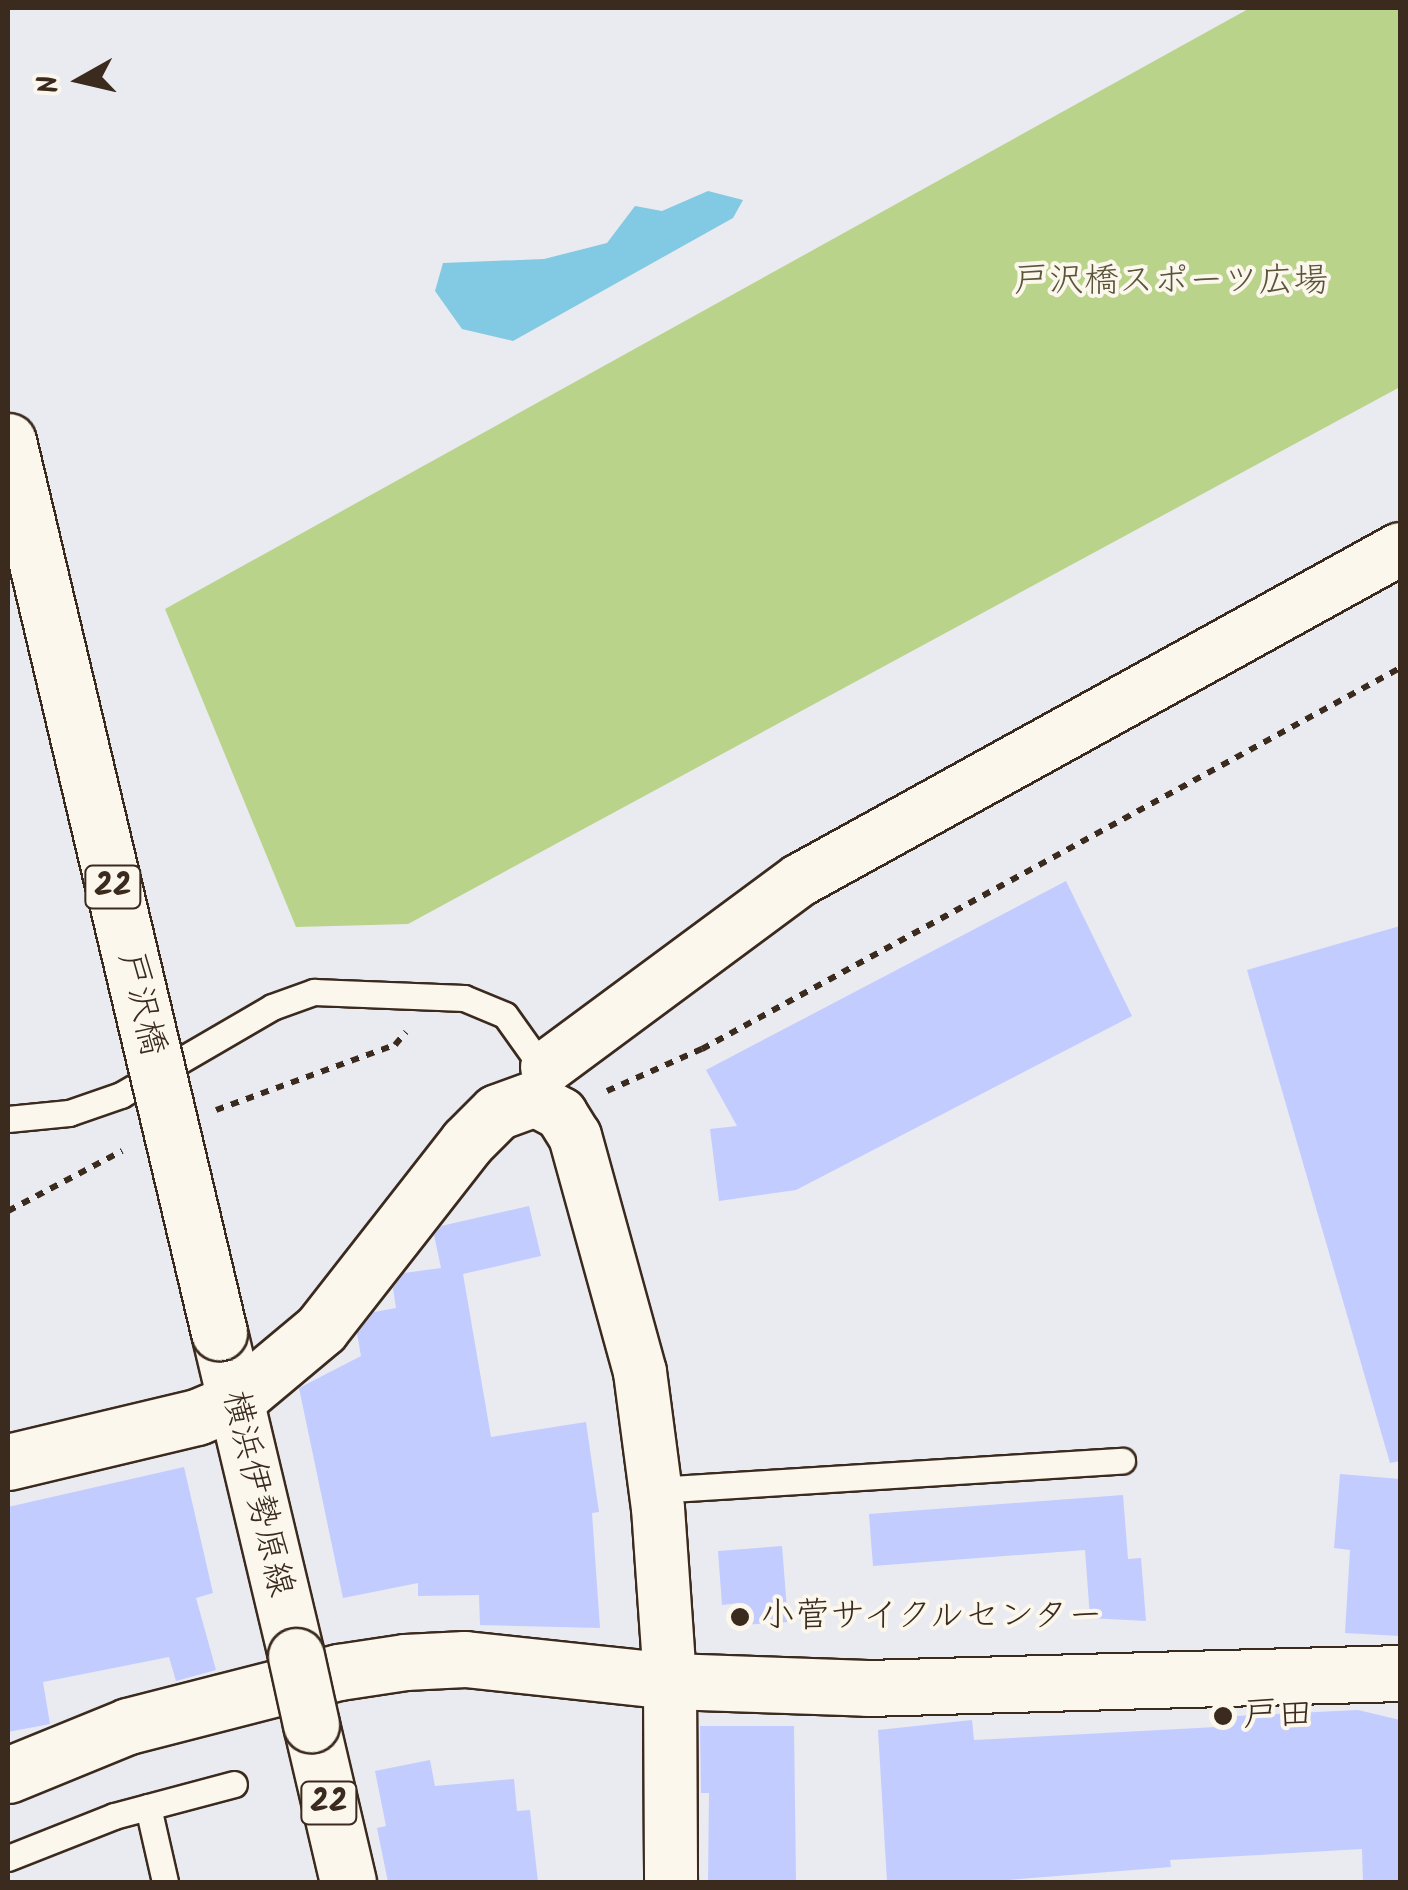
<!DOCTYPE html>
<html>
<head>
<meta charset="utf-8">
<style>
	body { margin:0 }
	#map { position:relative; width:1408px; height:1890px; overflow:hidden; background:#eaeaf1; font-family:Kalam,"Klee One",sans-serif }
	div>[style] { position:absolute }
	.green>* { inset:0; background:#b9d38a }
	.water>* { inset:0; background:#82c9e3 }
	.building>* { inset:0; background:#c3ccfe }
	.path>* { height:6px; margin-top:-3px; transform-origin:0; background:repeating-linear-gradient(90deg,#3b2a1e 0 8px,transparent 0 16px) }
	.roads { filter:drop-shadow(2px 0 #3b2a1e) drop-shadow(-2px 0 #3b2a1e) drop-shadow(0 2px #3b2a1e) drop-shadow(0 -2px #3b2a1e) }
	.service>* { height:25px; margin:-12.5px; padding:0 12.5px; transform-origin:12.5px; border-radius:12.5px; background:#fbf7ec }
	.minor>* { height:52px; margin:-26px; padding:0 26px; transform-origin:26px; border-radius:26px; background:#fbf7ec }
	.tertiary>* { height:55px; margin:-27.5px; padding:0 27.5px; transform-origin:27.5px; border-radius:27.5px; background:#fbf7ec }
	.primary>* { height:55px; margin:-27.5px; padding:0 27.5px; transform-origin:27.5px; border-radius:27.5px; background:#fbf7ec }
	.bridges { filter:drop-shadow(2px 0 #3b2a1e) drop-shadow(-2px 0 #3b2a1e) drop-shadow(0 2px #3b2a1e) drop-shadow(0 -2px #3b2a1e) }
	.primary-bridge>* { height:55px; margin:-27.5px; padding:0 27.5px; transform-origin:27.5px; border-radius:27.5px; background:#fbf7ec }
	.dots>* { width:28px; height:28px; translate:-50% -50%; box-sizing:border-box; border:5px solid #fbf7ec; border-radius:50% }
	span { translate:-50% -50%; white-space:nowrap; text-align:center; line-height:1.15; -webkit-text-stroke:8px #fbf7ec; paint-order:stroke }
	.shield-label span { padding:2px 8px; background:#fbf7ec; border:2px solid; border-radius:8px; -webkit-text-stroke-width:0 }
	.shield-label { font-size:32px; color:#3b2a1e; font-weight:700 }
	.park-label { font-size:35px; color:#5a5439 }
	.street-label { font-size:35px; color:#3b2a1e }
	.poi-label { font-size:35px; color:#3b2a1e }
	.left { translate:0 -50%; text-align:left }
	.frame { position:absolute; inset:0; border:10px solid #3b2a1e; pointer-events:none }
	.north { position:absolute; left:30px; top:30px; width:100px; height:100px; -webkit-text-stroke:8px #fbf7ec; paint-order:stroke; rotate:262deg; font-size:28px; font-weight:700; line-height:40px; text-align:center; color:#3b2a1e }
	.north::after { content:''; display:block; margin:auto; width:35px; height:45px; background:#3b2a1e; clip-path:polygon(50% 0,100% 100%,50% 72%,0 100%) }
</style>
</head>
<body>
<div id="map">
	<div class="green">
		<div style="clip-path:polygon(1250px 8px,1400px 8px,1400px 387px,408px 924px,296px 927px,165px 609px)"></div>
	</div>
	<div class="water">
		<div style="clip-path:polygon(708px 191px,743px 200px,733px 218px,513px 341px,462px 329px,435px 291px,443px 263px,544px 259px,607px 243px,635px 206px,662px 211px)"></div>
	</div>
	<div class="building">
		<div style="clip-path:polygon(1066px 881px,1132px 1016px,796px 1190px,719px 1201px,710px 1129px,737px 1126px,706px 1070px)"></div>
		<div style="clip-path:polygon(1400px 926px,1400px 1461px,1390px 1463px,1247px 970px)"></div>
		<div style="clip-path:polygon(529px 1206px,541px 1256px,463px 1274px,491px 1437px,586px 1422px,599px 1512px,592px 1513px,600px 1628px,480px 1625px,479px 1595px,418px 1596px,418px 1583px,343px 1598px,299px 1388px,361px 1356px,357px 1333px,374px 1312px,396px 1308px,393px 1288px,404px 1273px,441px 1268px,434px 1235px,441px 1226px)"></div>
		<div style="clip-path:polygon(184px 1467px,213px 1593px,196px 1598px,216px 1670px,176px 1681px,169px 1657px,43px 1682px,50px 1724px,8px 1732px,8px 1507px)"></div>
		<div style="clip-path:polygon(1340px 1474px,1400px 1479px,1400px 1636px,1345px 1633px,1350px 1550px,1334px 1548px)"></div>
		<div style="clip-path:polygon(1123px 1495px,1128px 1559px,1141px 1558px,1146px 1621px,1090px 1618px,1085px 1550px,873px 1566px,869px 1514px)"></div>
		<div style="clip-path:polygon(782px 1546px,788px 1622px,742px 1625px,739px 1603px,722px 1605px,718px 1551px)"></div>
		<div style="clip-path:polygon(1358px 1710px,1400px 1720px,1400px 1882px,1363px 1882px,1362px 1849px,1170px 1860px,1171px 1867px,982px 1882px,887px 1882px,878px 1730px,972px 1720px,974px 1740px,1216px 1727px,1215px 1717px)"></div>
		<div style="clip-path:polygon(700px 1726px,794px 1726px,796px 1882px,708px 1882px,709px 1793px,701px 1793px)"></div>
		<div style="clip-path:polygon(430px 1760px,435px 1786px,514px 1779px,517px 1811px,530px 1810px,538px 1882px,388px 1882px,377px 1828px,386px 1826px,375px 1771px)"></div>
	</div>
	<div class="path">
		<div style="left:607px;top:1091px;width:104px;rotate:-23.9deg"></div>
		<div style="left:702px;top:1049px;width:795px;rotate:-28.63deg"></div>
		<div style="left:216px;top:1110px;width:190px;rotate:-20deg"></div>
		<div style="left:395px;top:1045px;width:17px;rotate:-50deg"></div>
		<div style="left:8px;top:1211px;width:129px;rotate:-27.8deg"></div>
	</div>
	<div class="roads">
		<div class="service">
			<div style="left:8px;top:1119px;width:61px;rotate:-5.6deg"></div>
			<div style="left:69px;top:1113px;width:55px;rotate:-19.1deg"></div>
			<div style="left:121px;top:1095px;width:175px;rotate:-30.2deg"></div>
			<div style="left:272px;top:1007px;width:45px;rotate:-19.7deg"></div>
			<div style="left:314px;top:992px;width:150px;rotate:2.3deg"></div>
			<div style="left:464px;top:998px;width:44px;rotate:22.5deg"></div>
			<div style="left:505px;top:1015px;width:69px;rotate:54.5deg"></div>
			<div style="left:656px;top:1490px;width:467px;rotate:-3.6deg"></div>
			<div style="left:148px;top:1807px;width:77px;rotate:77.2deg"></div>
			<div style="left:8px;top:1858px;width:114px;rotate:-21.6deg"></div>
			<div style="left:114px;top:1816px;width:124px;rotate:-14.9deg"></div>
		</div>
		<div class="minor">
			<div style="left:547px;top:1067px;width:315px;rotate:-36.5deg"></div>
			<div style="left:800px;top:880px;width:685px;rotate:-28.88deg"></div>
			<div style="left:533px;top:1099px;width:32px;rotate:28deg"></div>
			<div style="left:561px;top:1114px;width:26px;rotate:58deg"></div>
			<div style="left:575px;top:1136px;width:245px;rotate:74.6deg"></div>
			<div style="left:640px;top:1372px;width:137px;rotate:82.5deg"></div>
			<div style="left:658px;top:1508px;width:173px;rotate:86deg"></div>
			<div style="left:670px;top:1681px;width:201px;rotate:89.7deg"></div>
		</div>
		<div class="tertiary">
			<div style="left:8px;top:1462px;width:194px;rotate:-13.4deg"></div>
			<div style="left:197px;top:1417px;width:41px;rotate:-22.8deg"></div>
			<div style="left:235px;top:1401px;width:112px;rotate:-39.9deg"></div>
			<div style="left:321px;top:1329px;width:237px;rotate:-52deg"></div>
			<div style="left:467px;top:1142px;width:42px;rotate:-45deg"></div>
			<div style="left:497px;top:1112px;width:38px;rotate:-20deg"></div>
			<div style="left:8px;top:1775px;width:130px;rotate:-22.2deg"></div>
			<div style="left:128px;top:1726px;width:218px;rotate:-14.4deg"></div>
			<div style="left:339px;top:1672px;width:67px;rotate:-8.6deg"></div>
			<div style="left:405px;top:1662px;width:60px;rotate:-2.9deg"></div>
			<div style="left:465px;top:1659px;width:206px;rotate:6.1deg"></div>
			<div style="left:670px;top:1681px;width:197px;rotate:2deg"></div>
			<div style="left:867px;top:1688px;width:533px;rotate:-1.61deg"></div>
		</div>
		<div class="primary">
			<div style="left:219px;top:1332px;width:333px;rotate:76.6deg"></div>
			<div style="left:311px;top:1724px;width:162px;rotate:76.8deg"></div>
		</div>
	</div>
	<div class="bridges">
		<div class="primary-bridge">
			<div style="left:8px;top:441px;width:916px;rotate:76.68deg"></div>
			<div style="left:296px;top:1656px;width:70px;rotate:77.6deg"></div>
		</div>
	</div>
	<div class="dots">
		<div style="left:740px;top:1617px;background:#3b2a1e"></div>
		<div style="left:1223px;top:1716px;background:#3b2a1e"></div>
	</div>
	<div class="shield-label">
		<span style="left:113px;top:887px">22</span>
		<span style="left:329px;top:1803px">22</span>
	</div>
	<div class="park-label">
		<span style="left:1171px;top:282px">戸沢橋スポーツ広場</span>
	</div>
	<div class="street-label">
		<span style="left:141px;top:1004px;rotate:77deg">戸沢橋</span>
		<span style="left:257px;top:1494px;rotate:77deg">横浜伊勢原線</span>
	</div>
	<div class="poi-label">
		<span class="left" style="left:760px;top:1617px">小菅サイクルセンター</span>
		<span class="left" style="left:1243px;top:1716px">戸田</span>
	</div>
	<div class="frame"></div>
	<div class="north">N</div>
</div>
</body>
</html>
